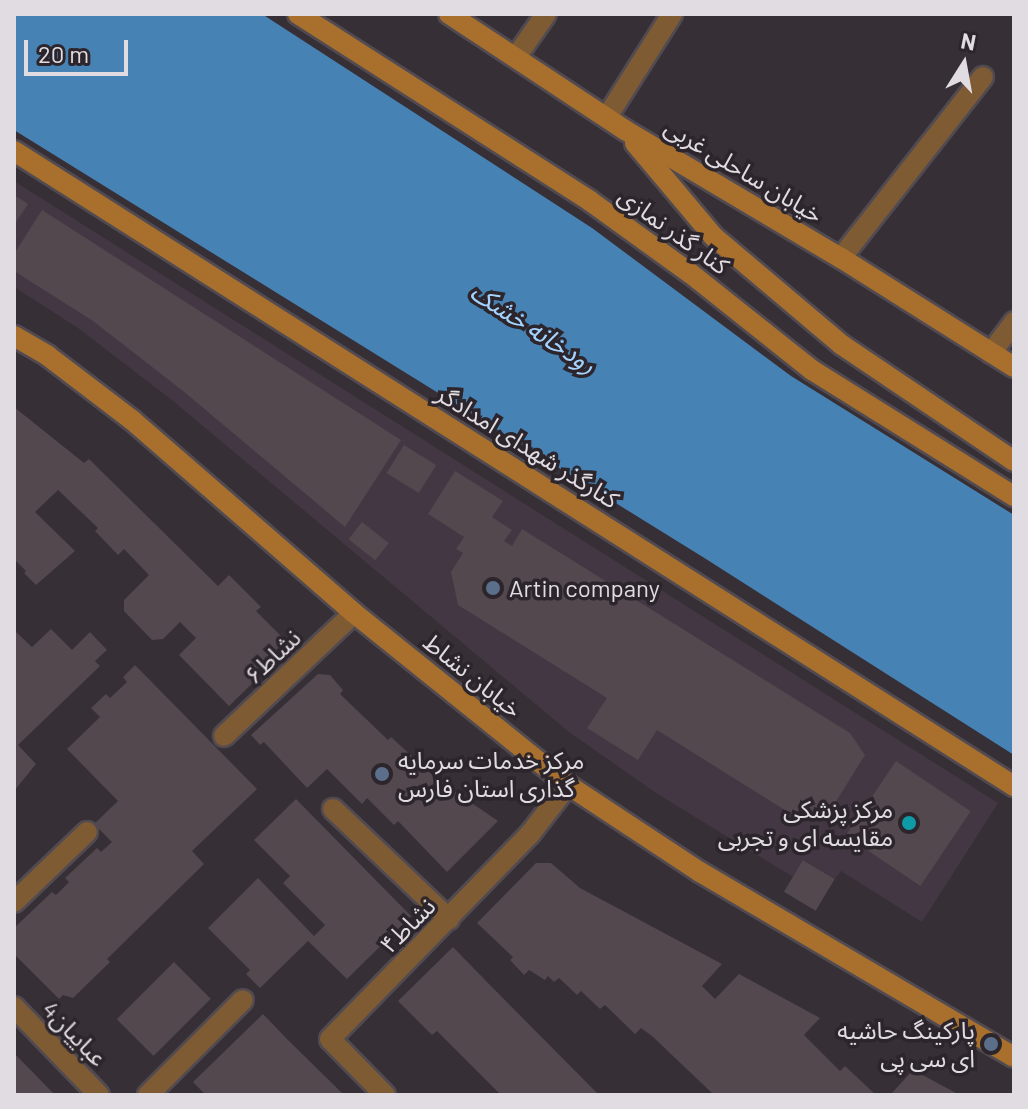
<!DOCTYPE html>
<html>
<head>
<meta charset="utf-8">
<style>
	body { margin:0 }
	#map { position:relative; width:1028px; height:1109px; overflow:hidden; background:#362f36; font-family:Barlow,"Noto Sans Arabic",sans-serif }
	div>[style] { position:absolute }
	.built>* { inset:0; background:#423743 }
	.water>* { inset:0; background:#4782b5 }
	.building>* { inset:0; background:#52484e; transform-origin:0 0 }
	.roads { filter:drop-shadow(2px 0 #514b51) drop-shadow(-2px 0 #514b51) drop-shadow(0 2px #514b51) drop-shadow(0 -2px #514b51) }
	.street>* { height:20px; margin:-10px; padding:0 10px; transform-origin:10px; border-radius:10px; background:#7f5b34 }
	.secondary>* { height:20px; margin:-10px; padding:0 10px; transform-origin:10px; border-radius:10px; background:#a9702d }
	.dots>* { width:22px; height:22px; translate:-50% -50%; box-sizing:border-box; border:4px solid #2c262c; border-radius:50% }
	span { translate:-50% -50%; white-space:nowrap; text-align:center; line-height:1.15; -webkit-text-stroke:7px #2c262c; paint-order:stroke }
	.street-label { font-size:24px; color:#e0dce1 }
	.poi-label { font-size:24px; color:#e0dce1 }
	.left { translate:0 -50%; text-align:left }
	.right { translate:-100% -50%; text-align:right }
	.water-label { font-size:26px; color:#a5d3ff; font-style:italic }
	.frame { position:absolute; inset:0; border:16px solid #e0dce1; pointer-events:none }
	.north { position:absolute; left:924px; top:24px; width:80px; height:80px; -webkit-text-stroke:6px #2c262c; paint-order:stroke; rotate:11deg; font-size:22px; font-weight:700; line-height:32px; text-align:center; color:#e0dce1 }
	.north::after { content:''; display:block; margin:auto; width:28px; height:36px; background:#e0dce1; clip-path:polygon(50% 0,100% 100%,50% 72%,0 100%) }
	.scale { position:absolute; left:24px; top:40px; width:104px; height:36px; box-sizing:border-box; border:4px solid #e0dce1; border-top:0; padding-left:10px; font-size:24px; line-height:28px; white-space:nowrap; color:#e0dce1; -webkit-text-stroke:6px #2c262c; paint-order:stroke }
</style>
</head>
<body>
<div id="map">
	<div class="built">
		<div style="clip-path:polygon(14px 181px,998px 803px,922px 922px,841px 871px,835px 879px,804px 860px,793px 877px,656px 793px,569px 732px,173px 401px,78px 328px,14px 287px)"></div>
	</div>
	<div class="water">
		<div style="clip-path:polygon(14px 14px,262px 14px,592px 228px,791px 376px,1014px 515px,1014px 755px,706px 559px,14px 130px)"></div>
	</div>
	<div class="building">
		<div style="clip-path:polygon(14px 195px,28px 204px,14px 225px)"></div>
		<div style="clip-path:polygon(42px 210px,401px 440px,345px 527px,183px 391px,93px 321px,14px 271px,14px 254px)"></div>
		<div style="clip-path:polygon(14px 407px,84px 463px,89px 459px,218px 586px,229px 575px,261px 607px,256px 611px,291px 646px,229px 706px,179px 655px,196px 638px,180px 622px,163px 639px,152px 640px,124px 611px,124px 600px,149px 575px,124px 549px,118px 555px,95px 531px,98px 528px,58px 490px,35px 512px,75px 551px,36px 585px,24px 573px,26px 571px,14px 559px)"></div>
		<div style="left:404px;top:445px;width:38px;height:33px;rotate:32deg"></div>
		<div style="clip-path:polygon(455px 471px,503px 501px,492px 517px,512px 530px,504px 541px,512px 546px,522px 529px,850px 733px,865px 755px,827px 816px,799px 819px,657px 730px,638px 760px,587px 728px,607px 698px,458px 605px,451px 572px,463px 553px,456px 549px,464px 537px,428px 514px)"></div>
		<div style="left:362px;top:522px;width:34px;height:22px;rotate:38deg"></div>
		<div style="clip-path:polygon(51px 629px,72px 650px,90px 632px,107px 650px,95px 661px,100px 666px,18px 745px,36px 764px,14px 791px,14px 630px,32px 647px)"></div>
		<div style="clip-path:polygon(135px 665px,257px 789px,192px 851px,204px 864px,107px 959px,110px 962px,73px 998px,63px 995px,59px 999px,14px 954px,14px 928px,52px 892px,56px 895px,69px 882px,65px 878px,97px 848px,101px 852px,112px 842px,94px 824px,118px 801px,67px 749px,100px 717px,91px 708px,106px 694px,110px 698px,127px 682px,123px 677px)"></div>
		<div style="clip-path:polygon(318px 674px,330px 675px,343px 690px,340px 694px,388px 740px,391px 737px,438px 780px,498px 821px,447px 872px,398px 821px,394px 825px,367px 798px,362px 804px,327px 769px,307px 788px,264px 742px,260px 745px,251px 735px)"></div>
		<div style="left:896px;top:761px;width:90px;height:90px;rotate:34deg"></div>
		<div style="clip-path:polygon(296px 799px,411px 916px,347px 979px,308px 941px,260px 988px,246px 974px,250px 970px,208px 928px,258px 878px,314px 936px,325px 925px,283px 883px,290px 876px,254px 840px)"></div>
		<div style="left:803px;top:860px;width:37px;height:37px;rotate:31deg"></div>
		<div style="clip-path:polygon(536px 863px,551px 863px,580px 888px,722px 964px,702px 986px,715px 999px,739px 974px,820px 1018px,804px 1035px,840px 1071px,845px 1066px,876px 1095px,714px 1095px,652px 1036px,641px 1028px,635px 1034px,605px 1005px,600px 1009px,581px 991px,577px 995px,559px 978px,554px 982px,548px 976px,545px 980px,529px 970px,524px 975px,510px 960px,513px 957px,477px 923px)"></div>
		<div style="clip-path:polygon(453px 947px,487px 982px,599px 1095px,501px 1095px,437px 1031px,432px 1035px,398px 1001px)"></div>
		<div style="left:174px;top:962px;width:52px;height:81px;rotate:45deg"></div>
		<div style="clip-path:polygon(263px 1014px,287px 1039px,344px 1095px,206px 1095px,193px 1082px)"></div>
		<div style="clip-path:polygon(14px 1053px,55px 1095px,14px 1095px)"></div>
		<div style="clip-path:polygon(913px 1070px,960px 1095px,890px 1095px)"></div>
	</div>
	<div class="roads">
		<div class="street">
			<div style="left:516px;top:57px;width:52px;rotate:-55.1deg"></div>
			<div style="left:607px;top:117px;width:122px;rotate:-57.7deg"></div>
			<div style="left:841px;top:258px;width:230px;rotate:-51.9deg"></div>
			<div style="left:991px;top:353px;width:39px;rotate:-53deg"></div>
			<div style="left:224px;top:736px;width:179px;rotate:-43.4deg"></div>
			<div style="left:333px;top:809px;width:160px;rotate:43.5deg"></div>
			<div style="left:14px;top:902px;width:101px;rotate:-43.8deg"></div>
			<div style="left:14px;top:1007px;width:122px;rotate:46deg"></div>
			<div style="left:148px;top:1095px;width:134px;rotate:-45deg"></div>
			<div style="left:385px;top:1095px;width:78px;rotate:-134.5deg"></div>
			<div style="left:330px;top:1039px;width:286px;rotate:-45.7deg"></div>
			<div style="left:530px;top:834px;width:62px;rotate:-52.2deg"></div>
		</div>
		<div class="secondary">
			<div style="left:298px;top:14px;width:347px;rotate:32.6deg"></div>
			<div style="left:590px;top:201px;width:123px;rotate:35.8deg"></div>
			<div style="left:690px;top:273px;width:156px;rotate:38.5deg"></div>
			<div style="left:812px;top:370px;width:238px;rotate:32deg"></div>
			<div style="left:449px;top:14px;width:211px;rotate:33.4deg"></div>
			<div style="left:625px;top:130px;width:251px;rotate:30.7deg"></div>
			<div style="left:841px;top:258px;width:204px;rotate:32.2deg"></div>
			<div style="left:635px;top:143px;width:121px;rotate:50deg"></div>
			<div style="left:713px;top:236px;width:169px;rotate:40.2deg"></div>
			<div style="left:842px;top:345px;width:207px;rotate:34deg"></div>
			<div style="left:14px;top:151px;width:1185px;rotate:32.42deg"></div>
			<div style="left:14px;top:336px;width:39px;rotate:30deg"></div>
			<div style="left:48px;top:356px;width:106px;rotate:37.3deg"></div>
			<div style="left:132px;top:420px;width:294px;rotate:41deg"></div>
			<div style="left:354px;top:613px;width:275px;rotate:38.8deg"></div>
			<div style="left:568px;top:785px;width:158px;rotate:33.4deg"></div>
			<div style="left:700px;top:872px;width:364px;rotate:30.5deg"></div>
		</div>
	</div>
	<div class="dots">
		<div style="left:493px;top:588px;background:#5c6f8a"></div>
		<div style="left:382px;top:774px;background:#5c6f8a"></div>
		<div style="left:909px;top:823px;background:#0f9aa8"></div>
		<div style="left:991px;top:1044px;background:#5c6f8a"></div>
	</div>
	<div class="street-label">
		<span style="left:744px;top:170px;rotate:31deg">خیابان ساحلی غربی</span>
		<span style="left:674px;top:230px;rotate:36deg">کنار گذر نمازی</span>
		<span style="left:528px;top:446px;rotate:32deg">کنارگذر شهدای امدادگر</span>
		<span style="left:272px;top:656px;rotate:-43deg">نشاط۶</span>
		<span style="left:473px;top:675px;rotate:39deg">خیابان نشاط</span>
		<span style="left:407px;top:925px;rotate:-45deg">نشاط۴</span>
		<span style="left:75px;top:1033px;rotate:46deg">عباییان4</span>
	</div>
	<div class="poi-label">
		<span class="left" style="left:509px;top:588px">Artin company</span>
		<span class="left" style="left:398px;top:774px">مرکز خدمات سرمایه<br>گذاری استان فارس</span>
		<span class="right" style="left:893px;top:823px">مرکز پزشکی<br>مقایسه ای و تجربی</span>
		<span class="right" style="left:975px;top:1044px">پارکینگ حاشیه<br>ای سی پی</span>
	</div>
	<div class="water-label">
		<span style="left:534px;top:327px;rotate:33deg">رودخانه خشک</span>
	</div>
	<div class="frame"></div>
	<div class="north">N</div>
	<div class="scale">20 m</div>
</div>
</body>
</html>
